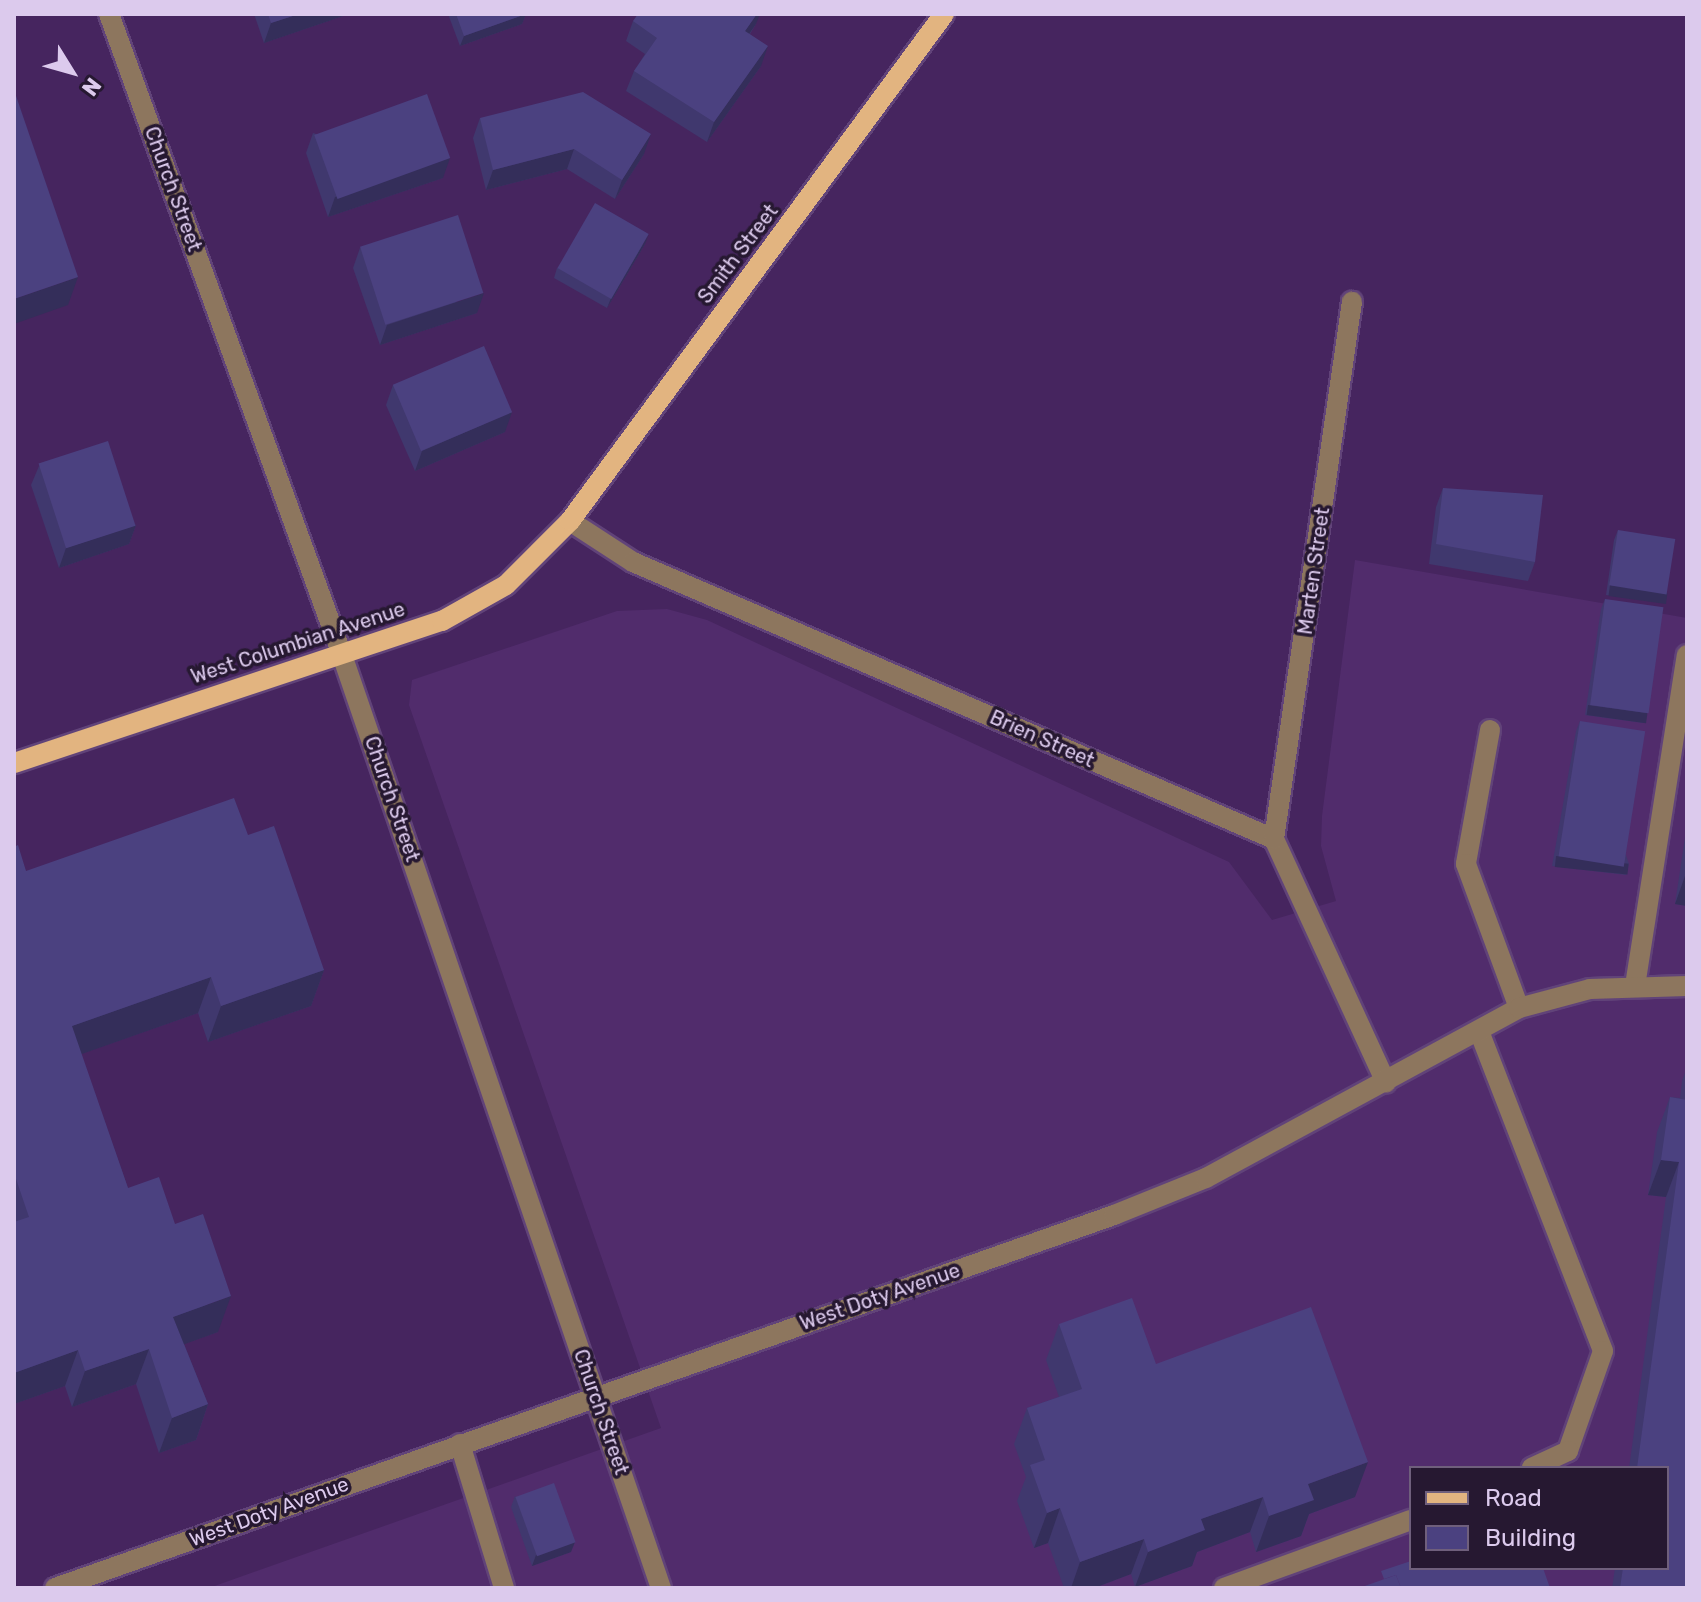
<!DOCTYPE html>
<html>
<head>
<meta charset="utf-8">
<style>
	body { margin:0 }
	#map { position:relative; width:1701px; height:1602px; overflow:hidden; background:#46255f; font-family:Rubik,sans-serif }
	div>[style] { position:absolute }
	.built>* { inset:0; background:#512c6c }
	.roads { filter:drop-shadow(2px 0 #614379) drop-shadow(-2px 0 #614379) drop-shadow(0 2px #614379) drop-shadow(0 -2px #614379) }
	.minor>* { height:20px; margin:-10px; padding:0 10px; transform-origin:10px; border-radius:10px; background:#8d765e }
	.major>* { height:20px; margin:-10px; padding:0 10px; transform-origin:10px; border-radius:10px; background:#e2b480 }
	.wall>* { inset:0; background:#40386e }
	.shaded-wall>* { inset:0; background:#342e5a; transform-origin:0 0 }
	.building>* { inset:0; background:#4b4180; transform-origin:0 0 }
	span { translate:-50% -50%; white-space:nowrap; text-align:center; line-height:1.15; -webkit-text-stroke:7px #261831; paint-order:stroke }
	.street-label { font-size:20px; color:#dccaed }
	.frame { position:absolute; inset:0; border:16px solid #dccaed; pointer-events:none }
	.legend { position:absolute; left:1409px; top:1466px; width:260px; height:104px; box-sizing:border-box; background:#261831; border:2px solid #6f5f7c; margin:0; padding:10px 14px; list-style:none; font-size:24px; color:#dccaed }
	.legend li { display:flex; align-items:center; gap:16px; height:40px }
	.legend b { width:40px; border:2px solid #6f5f7c }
	.north { position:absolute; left:32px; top:32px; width:80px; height:80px; -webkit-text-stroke:6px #261831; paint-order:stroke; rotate:127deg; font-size:22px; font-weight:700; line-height:32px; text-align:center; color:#dccaed }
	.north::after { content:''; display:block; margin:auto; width:28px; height:36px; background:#dccaed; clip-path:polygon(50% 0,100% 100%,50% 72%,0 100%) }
</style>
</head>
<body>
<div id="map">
	<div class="built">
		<div style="clip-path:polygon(evenodd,1355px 560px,1687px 618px,1687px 1588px,209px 1588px,661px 1428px,409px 705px,412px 680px,617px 611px,667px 609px,707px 620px,1229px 862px,1272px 920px,1336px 901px,1321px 846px,1322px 816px,1355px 560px,1411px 1468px,1667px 1468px,1667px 1568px,1411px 1568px,1411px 1468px)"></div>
	</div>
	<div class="roads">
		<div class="minor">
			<div style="left:109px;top:14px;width:679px;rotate:70.02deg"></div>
			<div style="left:341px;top:652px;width:989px;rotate:71.13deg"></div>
			<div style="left:570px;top:521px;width:75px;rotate:33.1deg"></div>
			<div style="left:633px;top:562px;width:698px;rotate:23.37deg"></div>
			<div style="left:1274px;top:839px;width:268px;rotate:65.3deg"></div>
			<div style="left:1490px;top:730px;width:136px;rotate:100.2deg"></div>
			<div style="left:1466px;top:864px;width:153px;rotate:69.8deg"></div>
			<div style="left:1274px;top:839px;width:543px;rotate:-81.74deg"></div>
			<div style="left:1635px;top:986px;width:335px;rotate:-81.1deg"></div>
			<div style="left:1479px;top:1031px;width:343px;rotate:68.8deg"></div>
			<div style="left:1603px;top:1351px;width:106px;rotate:109.3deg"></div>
			<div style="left:1568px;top:1451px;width:40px;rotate:155deg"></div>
			<div style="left:460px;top:1444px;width:151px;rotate:73deg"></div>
			<div style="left:55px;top:1588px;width:1123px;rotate:-19.4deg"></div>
			<div style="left:1114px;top:1215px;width:99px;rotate:-21.9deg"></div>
			<div style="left:1206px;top:1178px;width:356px;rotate:-28.5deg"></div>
			<div style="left:1519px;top:1008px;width:73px;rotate:-15deg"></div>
			<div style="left:1590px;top:989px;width:97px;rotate:-1.8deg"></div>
			<div style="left:1224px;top:1588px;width:199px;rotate:-20deg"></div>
		</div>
		<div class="major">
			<div style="left:14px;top:763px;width:451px;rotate:-18.4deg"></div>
			<div style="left:442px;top:621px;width:73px;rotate:-29.4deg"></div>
			<div style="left:506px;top:585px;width:91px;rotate:-45deg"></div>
			<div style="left:570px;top:521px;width:630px;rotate:-53.58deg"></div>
		</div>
	</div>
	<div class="wall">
		<div style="clip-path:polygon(254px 14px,349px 14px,264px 43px)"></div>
		<div style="clip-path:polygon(448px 14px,526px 14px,522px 24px,460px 46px)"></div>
		<div style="clip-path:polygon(633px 21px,756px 24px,750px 34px,761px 66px,707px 142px,626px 91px,634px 71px,645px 54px,626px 41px)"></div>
		<div style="clip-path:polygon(480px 118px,644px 154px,615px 199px,567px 169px,486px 190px,473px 138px)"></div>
		<div style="clip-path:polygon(313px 133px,443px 178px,328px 217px,306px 153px)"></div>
		<div style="clip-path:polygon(645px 244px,607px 308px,554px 278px,557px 268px)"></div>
		<div style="clip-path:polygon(360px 248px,477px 313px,380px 345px,353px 268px)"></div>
		<div style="clip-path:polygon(393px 385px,505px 432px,415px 471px,386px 405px)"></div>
		<div style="clip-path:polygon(39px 466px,136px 525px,129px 544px,59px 568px,31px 485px)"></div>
		<div style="clip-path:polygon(1443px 488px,1535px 562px,1528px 581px,1429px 564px,1436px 507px)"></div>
		<div style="clip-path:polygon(1618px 530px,1667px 593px,1663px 603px,1606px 595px,1614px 540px)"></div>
		<div style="clip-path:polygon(1605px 599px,1647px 713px,1643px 723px,1585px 715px,1601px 609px)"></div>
		<div style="clip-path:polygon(1580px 721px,1629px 864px,1626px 875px,1552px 866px,1576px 731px)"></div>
		<div style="clip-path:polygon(1687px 824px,1687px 906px,1675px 904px)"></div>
		<div style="clip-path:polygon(248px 835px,324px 970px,311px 1006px,208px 1042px,198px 1013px,81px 1054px,128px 1188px,175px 1224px,218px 1332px,184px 1344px,208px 1404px,196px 1440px,159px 1453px,136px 1384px,72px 1407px,65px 1386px,14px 1404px,14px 847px,26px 871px)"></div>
		<div style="clip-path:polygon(1687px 1067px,1687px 1588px,1612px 1588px,1615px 1568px,1667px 1568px,1667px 1468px,1629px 1468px,1666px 1197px,1648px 1195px,1657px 1132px,1670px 1097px,1680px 1098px,1682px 1081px)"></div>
		<div style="clip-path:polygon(1059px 1324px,1156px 1364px,1355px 1497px,1309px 1514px,1301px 1536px,1256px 1552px,1250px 1532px,1197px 1552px,1192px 1566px,1135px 1587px,1131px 1574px,1094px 1588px,1064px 1588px,1048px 1543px,1034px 1548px,1017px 1501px,1026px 1477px,1014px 1444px,1027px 1408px,1059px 1397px,1046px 1360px)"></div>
		<div style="clip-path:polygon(515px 1496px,571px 1552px,532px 1566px,511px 1507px)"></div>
	</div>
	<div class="shaded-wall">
		<div style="clip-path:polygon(299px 14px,349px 14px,264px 43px,271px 23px)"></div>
		<div style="clip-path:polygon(526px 14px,522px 24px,460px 46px,464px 36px)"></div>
		<div style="clip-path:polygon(757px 14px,760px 14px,756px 24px,738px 50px,745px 31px)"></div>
		<div style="clip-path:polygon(768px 46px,761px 66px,707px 142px,714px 122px)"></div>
		<div style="clip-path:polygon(651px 134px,644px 154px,615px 199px,622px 180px)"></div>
		<div style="clip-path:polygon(574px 149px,567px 169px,486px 190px,493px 170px)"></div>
		<div style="clip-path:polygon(450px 158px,443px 178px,328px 217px,335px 197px)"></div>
		<div style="clip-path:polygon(649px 234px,645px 244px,607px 308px,611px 298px)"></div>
		<div style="clip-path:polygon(78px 277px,68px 305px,14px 324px,14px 299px)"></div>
		<div style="clip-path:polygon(484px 293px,477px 313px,380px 345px,387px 325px)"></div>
		<div style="clip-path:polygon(512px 412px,505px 432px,415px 471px,422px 451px)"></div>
		<div style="clip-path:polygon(136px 525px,129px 544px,59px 568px,66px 548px)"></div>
		<div style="left:1610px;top:585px;width:58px;height:11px;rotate:8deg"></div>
		<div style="left:1588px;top:705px;width:60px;height:10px;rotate:8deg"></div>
		<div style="left:1556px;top:856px;width:73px;height:11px;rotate:6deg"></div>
		<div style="clip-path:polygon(1685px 876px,1687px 876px,1687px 906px,1675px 904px)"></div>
		<div style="clip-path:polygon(324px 970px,311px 1006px,208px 1042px,221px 1006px)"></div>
		<div style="clip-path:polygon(211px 977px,198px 1013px,59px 1062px,72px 1026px)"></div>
		<div style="clip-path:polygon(1661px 1160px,1679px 1162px,1666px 1197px,1648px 1195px)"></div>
		<div style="clip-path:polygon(231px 1296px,218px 1332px,160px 1353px,173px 1317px)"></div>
		<div style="clip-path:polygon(149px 1349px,136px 1384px,72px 1407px,85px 1371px)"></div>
		<div style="clip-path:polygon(78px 1350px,65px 1386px,14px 1404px,14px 1373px)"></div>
		<div style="clip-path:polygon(208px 1404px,196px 1440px,159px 1453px,172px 1418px)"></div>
		<div style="clip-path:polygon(1368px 1462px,1355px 1497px,1309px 1514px,1301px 1536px,1256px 1552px,1269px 1516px,1308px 1484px)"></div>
		<div style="clip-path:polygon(1263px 1497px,1250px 1532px,1197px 1552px,1192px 1566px,1135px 1587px,1148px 1552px,1201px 1519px)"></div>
		<div style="clip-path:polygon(1060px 1508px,1048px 1543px,1034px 1548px,1047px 1513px)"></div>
		<div style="clip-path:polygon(1144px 1539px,1131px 1574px,1094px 1588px,1071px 1588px,1080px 1562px)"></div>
		<div style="clip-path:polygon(575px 1542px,571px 1552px,532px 1566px,536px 1555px)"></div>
	</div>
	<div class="building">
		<div style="clip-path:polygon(268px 14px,299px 14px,271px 23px)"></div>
		<div style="clip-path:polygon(456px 14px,526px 14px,464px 36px)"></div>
		<div style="clip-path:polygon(638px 14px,757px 14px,745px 31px,768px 46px,714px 122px,634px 71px,657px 38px,633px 21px)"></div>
		<div style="clip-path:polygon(14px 90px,78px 277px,14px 299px)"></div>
		<div style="clip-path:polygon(583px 92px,651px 134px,622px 180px,574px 149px,493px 170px,480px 118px)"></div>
		<div style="left:427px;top:94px;width:68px;height:120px;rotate:70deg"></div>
		<div style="left:595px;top:203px;width:62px;height:75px;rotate:30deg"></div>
		<div style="left:458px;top:215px;width:82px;height:103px;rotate:72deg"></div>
		<div style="left:484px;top:346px;width:72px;height:99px;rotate:67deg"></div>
		<div style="left:108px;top:441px;width:89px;height:73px;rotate:72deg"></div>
		<div style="clip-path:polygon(1443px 488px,1543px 495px,1535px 562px,1436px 544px)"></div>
		<div style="left:1618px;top:530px;width:58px;height:56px;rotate:9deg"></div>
		<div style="left:1605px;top:599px;width:59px;height:107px;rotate:8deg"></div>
		<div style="left:1580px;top:721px;width:66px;height:137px;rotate:9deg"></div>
		<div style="clip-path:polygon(234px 798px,248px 835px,274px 826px,324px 970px,221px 1006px,211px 977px,72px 1026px,128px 1188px,159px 1177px,175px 1224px,203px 1214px,231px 1296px,173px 1317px,208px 1404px,172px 1418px,149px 1349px,85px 1371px,78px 1350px,14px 1373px,14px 1222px,29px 1217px,14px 1173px,14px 847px,18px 845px,26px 871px)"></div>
		<div style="clip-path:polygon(1670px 1097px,1687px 1100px,1687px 1588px,1620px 1588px,1623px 1568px,1667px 1568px,1667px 1468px,1637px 1468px,1679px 1162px,1661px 1160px)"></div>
		<div style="clip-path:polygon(1132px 1298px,1156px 1364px,1311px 1307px,1368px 1462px,1308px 1484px,1314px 1500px,1269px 1516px,1263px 1497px,1201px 1519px,1205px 1530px,1148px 1552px,1144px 1539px,1080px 1562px,1060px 1508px,1047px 1513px,1030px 1465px,1045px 1460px,1027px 1408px,1082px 1389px,1059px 1324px)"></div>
		<div style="left:554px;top:1483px;width:63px;height:41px;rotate:70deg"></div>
		<div style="clip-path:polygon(1411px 1561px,1411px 1568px,1543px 1568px,1550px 1588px,1401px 1588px,1396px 1575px,1384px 1579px,1381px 1571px)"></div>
		<div style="clip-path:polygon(1396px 1575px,1401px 1588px,1359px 1588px)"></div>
	</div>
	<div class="street-label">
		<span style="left:173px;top:189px;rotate:70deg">Church Street</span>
		<span style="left:738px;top:254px;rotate:-53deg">Smith Street</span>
		<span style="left:1314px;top:571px;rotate:-82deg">Marten Street</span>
		<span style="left:298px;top:643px;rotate:-18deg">West Columbian Avenue</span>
		<span style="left:1042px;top:739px;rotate:24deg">Brien Street</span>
		<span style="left:392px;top:799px;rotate:71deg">Church Street</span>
		<span style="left:880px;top:1297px;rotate:-19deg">West Doty Avenue</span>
		<span style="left:601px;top:1412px;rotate:71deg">Church Street</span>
		<span style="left:269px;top:1512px;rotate:-20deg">West Doty Avenue</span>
	</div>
	<div class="frame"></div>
	<ul class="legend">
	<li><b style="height:10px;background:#e2b480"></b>Road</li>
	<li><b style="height:22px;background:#4b4180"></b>Building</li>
	</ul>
	<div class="north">N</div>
</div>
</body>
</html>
